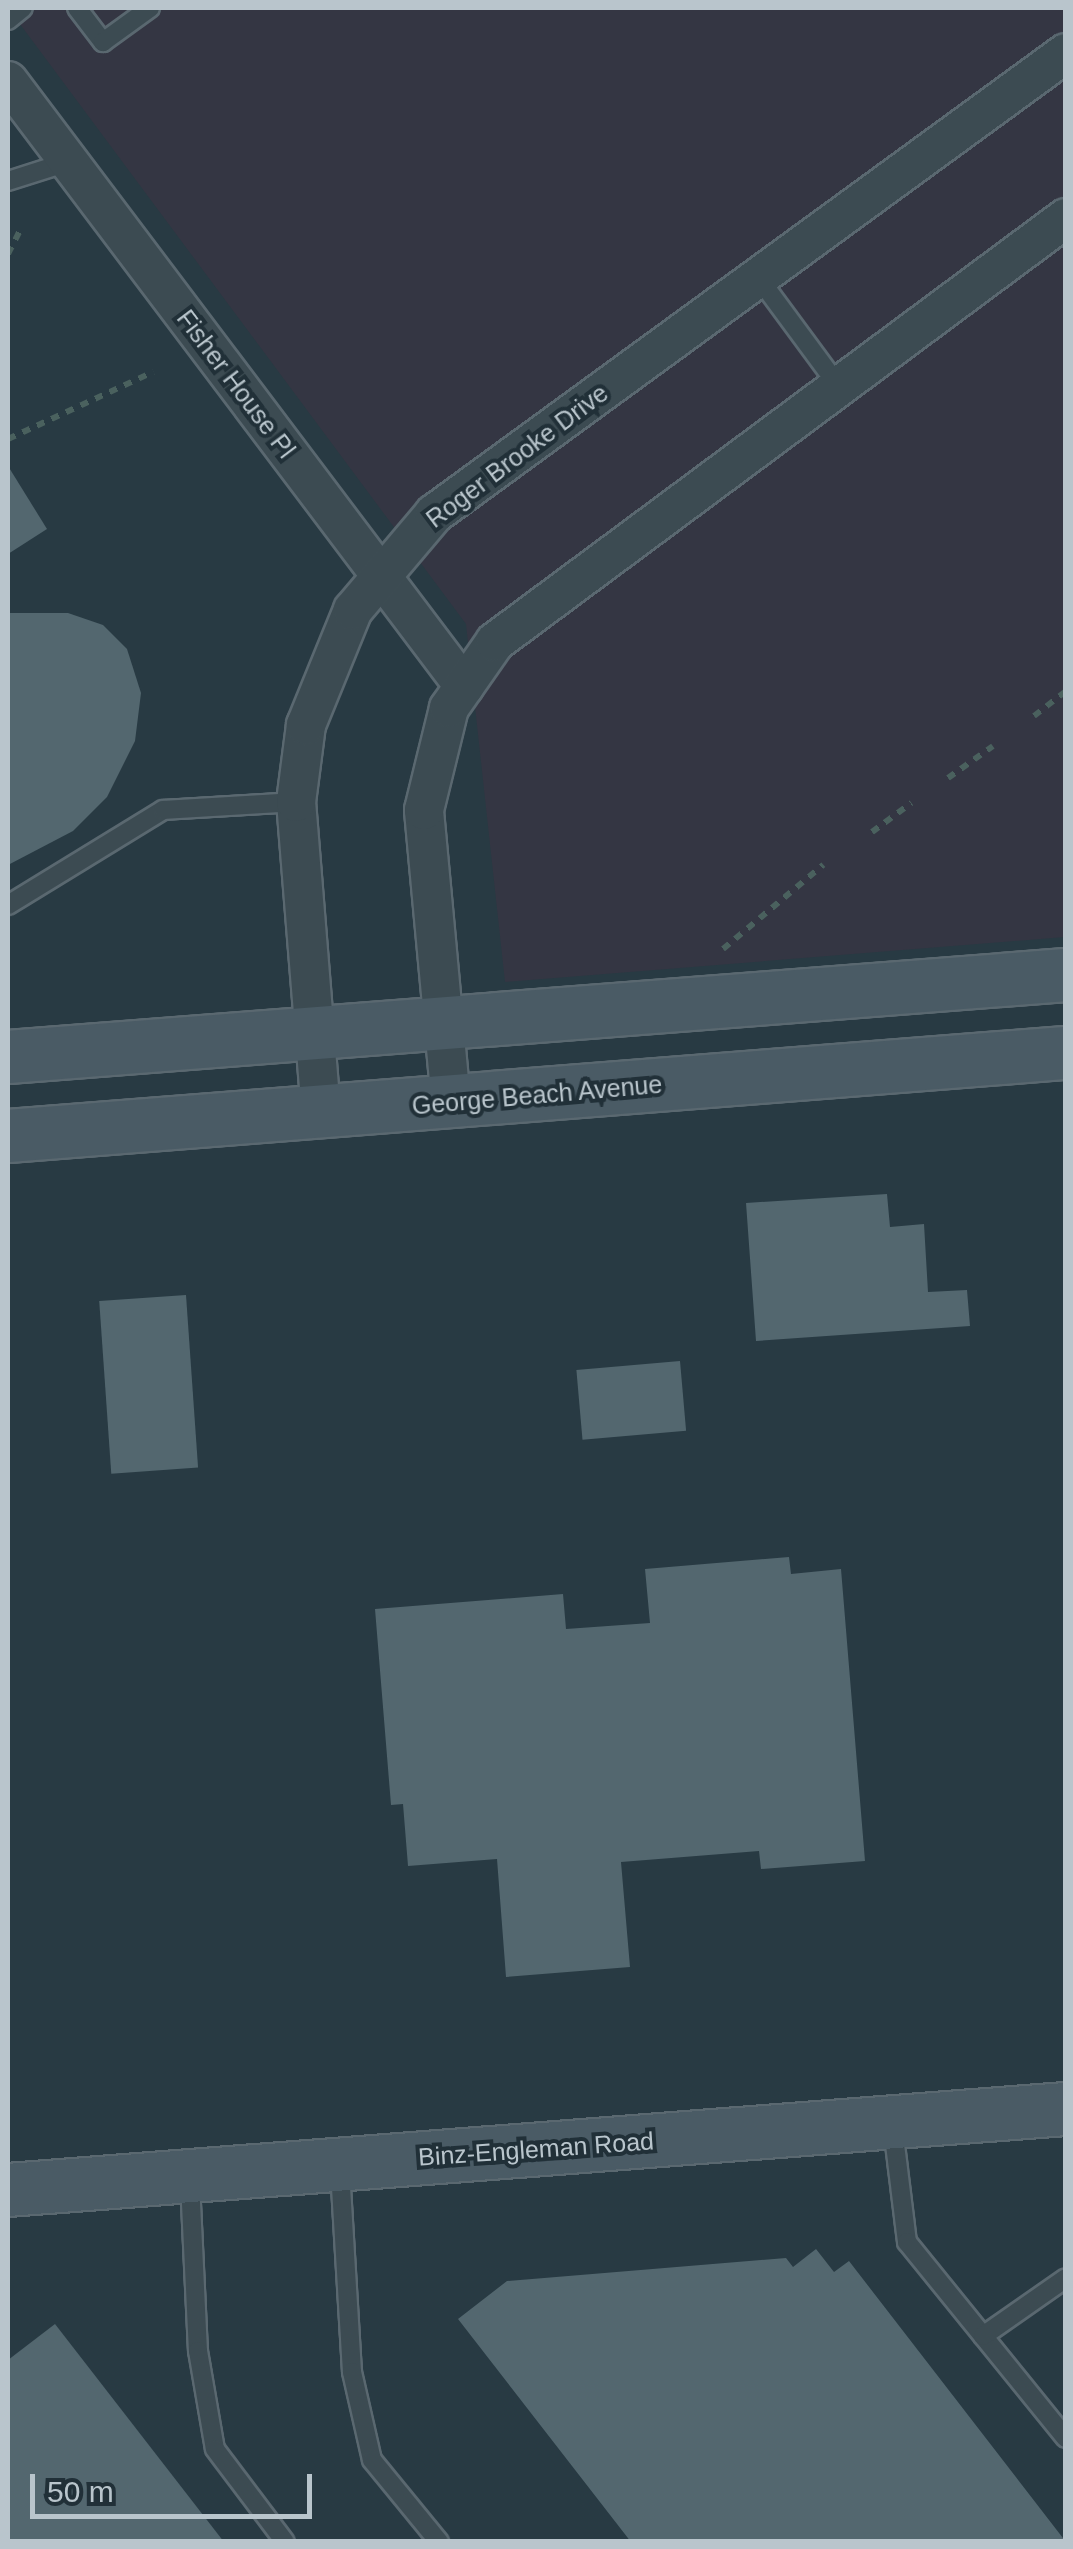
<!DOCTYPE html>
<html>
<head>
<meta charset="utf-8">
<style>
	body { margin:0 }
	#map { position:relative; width:1073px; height:2549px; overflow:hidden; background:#283a43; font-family:Helvetica,sans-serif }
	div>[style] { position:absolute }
	.medical>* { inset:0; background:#343643 }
	.building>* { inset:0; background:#53676f; transform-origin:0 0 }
	.path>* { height:6px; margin-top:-3px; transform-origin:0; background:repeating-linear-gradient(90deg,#4a615e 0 8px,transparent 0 16px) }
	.roads { filter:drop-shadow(2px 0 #5a6870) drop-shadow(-2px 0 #5a6870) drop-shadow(0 2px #5a6870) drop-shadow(0 -2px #5a6870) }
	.lane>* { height:18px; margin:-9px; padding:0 9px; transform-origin:9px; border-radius:9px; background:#3c4b52 }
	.street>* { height:38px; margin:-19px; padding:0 19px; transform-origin:19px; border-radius:19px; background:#3c4b52 }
	.secondary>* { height:52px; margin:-26px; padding:0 26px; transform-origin:26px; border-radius:26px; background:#4a5b65 }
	span { translate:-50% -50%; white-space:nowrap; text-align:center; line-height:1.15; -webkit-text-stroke:8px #213038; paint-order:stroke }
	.street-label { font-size:25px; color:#b9c5cc }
	.frame { position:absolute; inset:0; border:10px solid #b9c5cc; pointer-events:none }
	.scale { position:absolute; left:30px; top:2474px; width:282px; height:45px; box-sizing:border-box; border:5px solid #b9c5cc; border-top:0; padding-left:12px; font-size:30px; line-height:35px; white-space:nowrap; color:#b9c5cc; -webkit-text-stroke:8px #213038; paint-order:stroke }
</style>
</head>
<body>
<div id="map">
	<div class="medical">
		<div style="clip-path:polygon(8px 8px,1065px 8px,1065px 937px,505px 982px,466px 624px)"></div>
	</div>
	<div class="building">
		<div style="clip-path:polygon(8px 466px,47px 529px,8px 554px)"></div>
		<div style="clip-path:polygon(8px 613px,68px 613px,103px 625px,127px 649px,141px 693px,135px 741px,107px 797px,73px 831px,8px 865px)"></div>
		<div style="clip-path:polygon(887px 1194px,890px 1227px,924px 1224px,928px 1292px,967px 1290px,970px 1326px,756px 1341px,746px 1203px)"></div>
		<div style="left:186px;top:1295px;width:173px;height:87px;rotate:86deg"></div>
		<div style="left:680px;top:1361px;width:70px;height:104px;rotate:85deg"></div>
		<div style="clip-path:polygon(789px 1557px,791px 1574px,841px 1569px,865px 1861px,761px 1869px,759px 1851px,621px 1862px,630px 1967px,506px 1977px,497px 1859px,408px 1866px,403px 1804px,391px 1805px,375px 1609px,563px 1594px,566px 1629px,650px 1623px,645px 1569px)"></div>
		<div style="clip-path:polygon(816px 2249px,834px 2272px,849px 2261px,1066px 2542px,631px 2542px,458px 2319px,507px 2281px,786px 2258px,793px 2267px)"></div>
		<div style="clip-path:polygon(55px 2324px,224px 2542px,8px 2542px,8px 2360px)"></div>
	</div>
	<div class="path">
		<div style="left:8px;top:254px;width:29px;rotate:-63deg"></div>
		<div style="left:8px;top:439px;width:160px;rotate:-24.8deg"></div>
		<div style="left:1034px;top:716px;width:41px;rotate:-38deg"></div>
		<div style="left:948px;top:778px;width:55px;rotate:-35.4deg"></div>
		<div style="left:872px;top:832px;width:49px;rotate:-36.6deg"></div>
		<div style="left:723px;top:949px;width:131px;rotate:-40deg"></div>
	</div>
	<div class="roads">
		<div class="lane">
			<div style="left:77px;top:8px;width:43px;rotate:52.6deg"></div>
			<div style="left:103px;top:42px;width:58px;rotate:-35.9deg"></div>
			<div style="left:8px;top:20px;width:19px;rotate:-39deg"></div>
			<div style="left:8px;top:181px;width:63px;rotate:-17.6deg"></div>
			<div style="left:758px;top:277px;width:137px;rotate:53.6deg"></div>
			<div style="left:8px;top:905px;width:182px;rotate:-31.5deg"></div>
			<div style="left:163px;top:810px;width:133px;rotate:-3.4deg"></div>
			<div style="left:893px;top:2128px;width:115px;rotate:83deg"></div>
			<div style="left:907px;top:2242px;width:252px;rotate:51deg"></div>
			<div style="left:340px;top:2170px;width:202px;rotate:86.6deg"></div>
			<div style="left:352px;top:2372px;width:90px;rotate:77.2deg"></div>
			<div style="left:372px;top:2460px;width:106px;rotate:50.7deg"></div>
			<div style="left:190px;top:2182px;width:169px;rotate:87.3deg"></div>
			<div style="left:198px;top:2351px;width:99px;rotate:80.2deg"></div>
			<div style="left:215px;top:2449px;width:116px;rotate:53deg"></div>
			<div style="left:983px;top:2336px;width:101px;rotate:-34.9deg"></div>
		</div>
		<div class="street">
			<div style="left:8px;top:81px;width:758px;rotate:52.99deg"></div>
			<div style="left:451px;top:1102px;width:293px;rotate:-95.3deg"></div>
			<div style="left:424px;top:810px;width:105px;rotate:-76.2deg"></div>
			<div style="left:449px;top:708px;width:80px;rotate:-55.1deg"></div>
			<div style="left:495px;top:642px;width:711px;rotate:-36.6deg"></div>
			<div style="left:321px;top:1112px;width:311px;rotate:-94.6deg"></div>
			<div style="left:296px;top:802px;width:78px;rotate:-82.6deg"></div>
			<div style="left:306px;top:725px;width:124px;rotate:-67.8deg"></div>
			<div style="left:353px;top:610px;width:126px;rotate:-49.8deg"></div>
			<div style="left:434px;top:514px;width:782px;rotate:-36.11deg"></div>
		</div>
		<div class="secondary">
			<div style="left:8px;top:1057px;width:1061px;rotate:-4.43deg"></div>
			<div style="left:8px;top:1136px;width:1061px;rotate:-4.49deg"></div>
			<div style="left:8px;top:2190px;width:1061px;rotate:-4.38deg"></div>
		</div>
	</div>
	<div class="street-label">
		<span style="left:236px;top:384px;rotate:53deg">Fisher House Pl</span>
		<span style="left:517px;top:456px;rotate:-37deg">Roger Brooke Drive</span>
		<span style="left:537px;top:1095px;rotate:-5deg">George Beach Avenue</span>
		<span style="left:536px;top:2149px;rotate:-4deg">Binz-Engleman Road</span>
	</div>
	<div class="frame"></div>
	<div class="scale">50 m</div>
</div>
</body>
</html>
